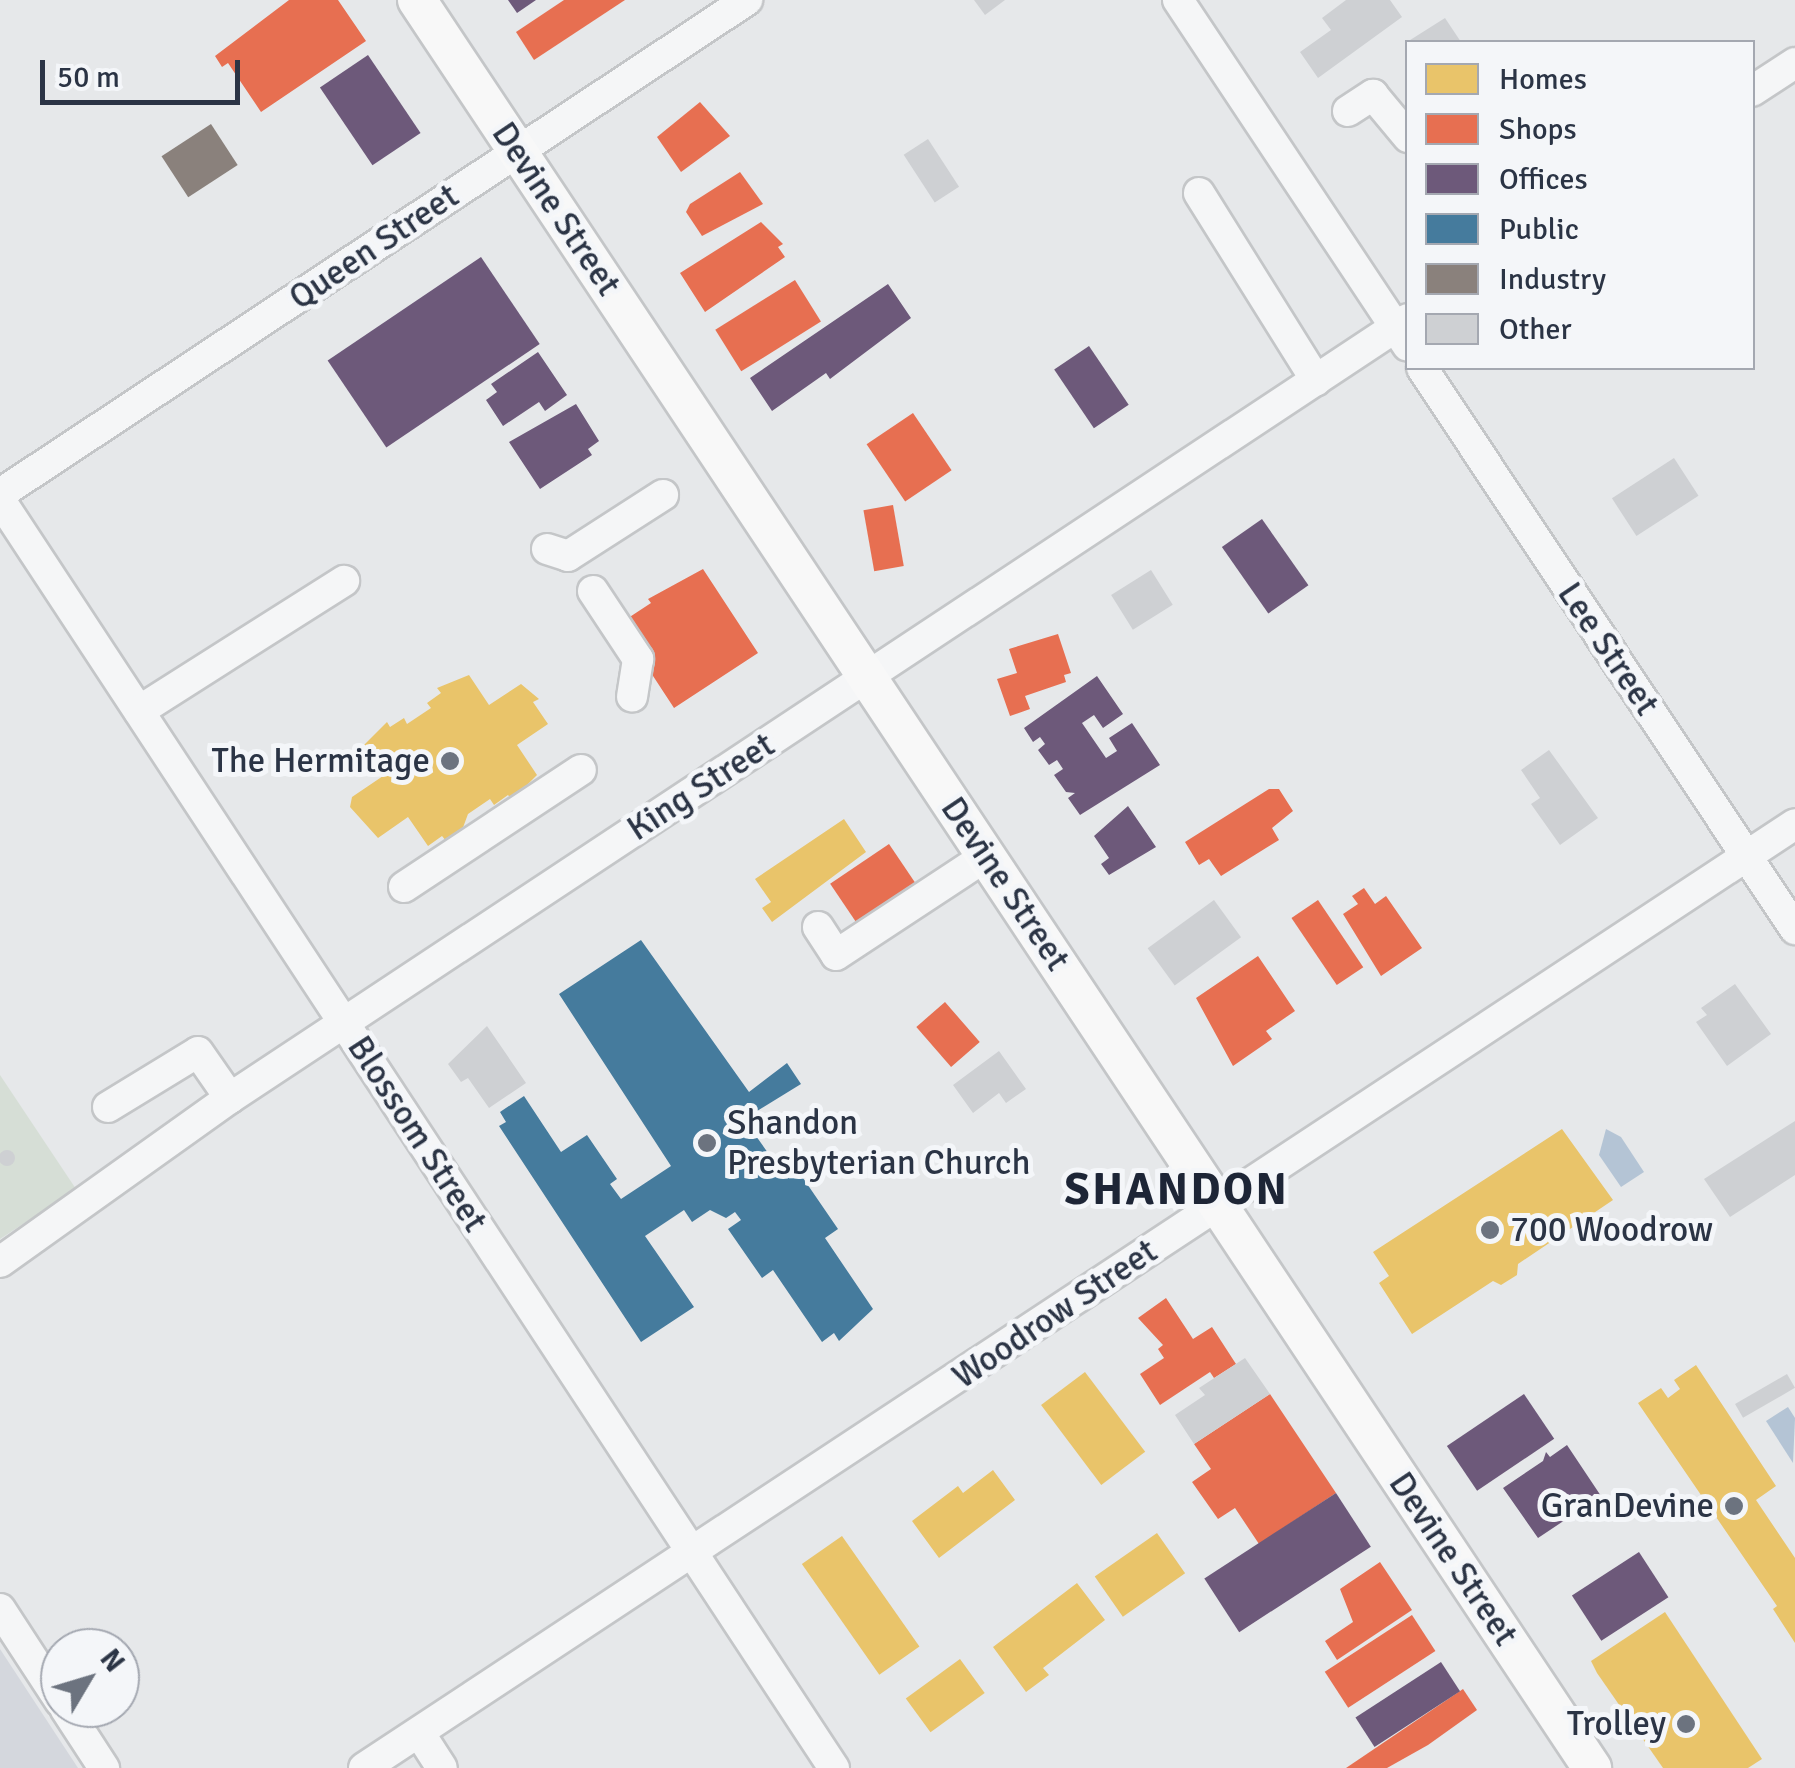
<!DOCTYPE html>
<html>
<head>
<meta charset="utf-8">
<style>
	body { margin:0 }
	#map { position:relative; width:1795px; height:1768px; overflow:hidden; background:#e6e8ea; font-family:Signika,sans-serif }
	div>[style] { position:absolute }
	.built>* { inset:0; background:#d4d7dd }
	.green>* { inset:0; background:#d6ded6 }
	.water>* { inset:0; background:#b4c4d5 }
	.homes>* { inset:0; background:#e9c46a; transform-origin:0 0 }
	.shops>* { inset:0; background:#e76f51; transform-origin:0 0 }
	.offices>* { inset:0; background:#6d597a; transform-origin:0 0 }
	.public>* { inset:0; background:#457b9d }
	.industry>* { inset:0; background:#8a817c; transform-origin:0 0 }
	.building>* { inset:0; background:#ced0d3; transform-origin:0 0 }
	.round { border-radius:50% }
	.roads { filter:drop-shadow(2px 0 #c4c6c8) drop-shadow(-2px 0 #c4c6c8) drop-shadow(0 2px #c4c6c8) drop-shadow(0 -2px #c4c6c8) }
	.minor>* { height:30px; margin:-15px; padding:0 15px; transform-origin:15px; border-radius:15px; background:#f5f6f7 }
	.major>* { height:38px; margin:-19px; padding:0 19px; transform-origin:19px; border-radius:19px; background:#f8f8f8 }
	.dots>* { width:28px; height:28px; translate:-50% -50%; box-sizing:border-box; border:5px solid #f4f6f9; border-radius:50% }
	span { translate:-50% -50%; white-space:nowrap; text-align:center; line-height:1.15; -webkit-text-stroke:10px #f4f6f9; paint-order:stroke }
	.street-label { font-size:35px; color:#2b3445 }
	.poi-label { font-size:35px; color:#2b3445 }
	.right { translate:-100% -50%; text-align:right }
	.left { translate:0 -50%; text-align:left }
	.district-label { font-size:45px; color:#1d2536; font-weight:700; letter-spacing:2.5px }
	.legend { position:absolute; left:1405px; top:40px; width:350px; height:330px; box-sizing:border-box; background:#f4f6f9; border:2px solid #a4a8b1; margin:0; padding:12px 18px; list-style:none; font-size:30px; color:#2b3445 }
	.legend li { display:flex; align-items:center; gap:20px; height:50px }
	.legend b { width:50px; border:2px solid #a4a8b1 }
	.north { position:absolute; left:40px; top:1628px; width:100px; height:100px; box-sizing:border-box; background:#f4f6f9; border:2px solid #a4a8b1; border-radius:50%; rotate:52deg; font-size:28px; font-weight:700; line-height:40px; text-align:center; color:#2b3445 }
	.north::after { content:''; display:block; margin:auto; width:35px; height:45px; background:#6c737f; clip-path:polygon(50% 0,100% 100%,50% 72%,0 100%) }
	.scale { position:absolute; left:40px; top:60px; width:200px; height:45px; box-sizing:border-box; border:5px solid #2b3445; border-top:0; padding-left:12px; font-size:30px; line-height:35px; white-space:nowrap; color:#2b3445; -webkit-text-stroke:8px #f4f6f9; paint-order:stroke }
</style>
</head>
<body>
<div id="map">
	<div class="built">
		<div style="clip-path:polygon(0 1649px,78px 1768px,0 1768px)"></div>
	</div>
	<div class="green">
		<div style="clip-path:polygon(0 1075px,76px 1189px,0 1239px)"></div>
	</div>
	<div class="water">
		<div style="clip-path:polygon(1606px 1129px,1621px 1137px,1644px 1172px,1621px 1187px,1599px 1155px)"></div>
		<div style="clip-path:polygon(1788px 1407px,1795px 1418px,1793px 1463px,1766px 1421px)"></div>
	</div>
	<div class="homes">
		<div style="clip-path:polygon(469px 675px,489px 705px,521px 684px,539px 699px,533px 702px,548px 724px,517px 745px,537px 775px,512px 800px,508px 795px,494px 805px,490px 799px,468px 814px,461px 833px,447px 842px,442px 836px,428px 846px,408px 817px,378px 838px,350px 807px,352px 797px,383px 776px,363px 746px,387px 722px,390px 727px,404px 718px,407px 724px,431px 708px,427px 703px,441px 693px,437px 688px)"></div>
		<div style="clip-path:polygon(844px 819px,866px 852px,772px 922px,762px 908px,771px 902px,755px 879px)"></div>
		<div style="clip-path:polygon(1562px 1129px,1613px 1200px,1518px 1264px,1517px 1275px,1501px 1285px,1493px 1281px,1412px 1334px,1379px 1283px,1389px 1276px,1373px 1252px)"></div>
		<div style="clip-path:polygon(1696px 1365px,1776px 1486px,1756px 1500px,1795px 1558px,1795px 1643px,1773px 1609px,1777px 1606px,1638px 1403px,1661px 1388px,1668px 1398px,1680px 1389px,1674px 1380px)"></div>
		<div style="left:1085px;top:1372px;width:100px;height:55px;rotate:53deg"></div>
		<div style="clip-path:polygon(993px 1470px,1015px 1500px,939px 1558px,912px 1521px,958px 1486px,963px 1493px)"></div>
		<div style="left:1157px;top:1533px;width:49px;height:76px;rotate:55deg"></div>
		<div style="left:842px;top:1536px;width:135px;height:49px;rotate:55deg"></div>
		<div style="clip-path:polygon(1077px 1583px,1105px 1620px,1043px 1668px,1049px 1675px,1026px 1692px,993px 1647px)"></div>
		<div style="clip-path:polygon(1665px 1612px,1762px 1759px,1748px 1768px,1663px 1768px,1597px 1673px,1591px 1661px)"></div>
		<div style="left:960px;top:1659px;width:42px;height:67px;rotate:54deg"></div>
	</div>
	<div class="shops">
		<div style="clip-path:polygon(289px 0,338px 0,366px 41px,261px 112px,228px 63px,222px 67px,215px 56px)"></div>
		<div style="clip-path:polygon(564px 0,625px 0,534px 60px,516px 32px)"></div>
		<div style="clip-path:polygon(700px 102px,730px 136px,681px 172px,657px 137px)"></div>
		<div style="clip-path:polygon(740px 172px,763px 204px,702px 236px,686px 212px,690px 204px)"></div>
		<div style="clip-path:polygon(761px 222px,783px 244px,778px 247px,785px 257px,705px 312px,680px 273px)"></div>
		<div style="left:795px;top:280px;width:49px;height:94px;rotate:58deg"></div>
		<div style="left:913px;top:413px;width:69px;height:56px;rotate:56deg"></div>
		<div style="left:893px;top:505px;width:62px;height:30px;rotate:80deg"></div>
		<div style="clip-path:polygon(703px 569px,758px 653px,674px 708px,619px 624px,651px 603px,648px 599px)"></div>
		<div style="clip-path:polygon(1058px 634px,1071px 673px,1064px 675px,1066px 682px,1025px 696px,1030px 709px,1010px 716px,997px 679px,1017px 673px,1009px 649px)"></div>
		<div style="clip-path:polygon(1269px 789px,1279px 789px,1293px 811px,1272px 828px,1279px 840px,1221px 876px,1209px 859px,1199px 865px,1185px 842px)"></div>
		<div style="left:889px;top:844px;width:61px;height:71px;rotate:56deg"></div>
		<div style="clip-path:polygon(1364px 888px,1375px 904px,1386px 896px,1422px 948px,1381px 976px,1343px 914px,1358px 904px,1352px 896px)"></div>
		<div style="left:1318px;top:900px;width:81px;height:32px;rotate:56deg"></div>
		<div style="clip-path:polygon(1258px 956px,1295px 1011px,1266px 1031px,1272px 1039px,1233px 1066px,1196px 998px)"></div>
		<div style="left:945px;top:1002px;width:53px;height:38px;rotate:49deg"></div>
		<div style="clip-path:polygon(1166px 1298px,1193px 1339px,1212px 1327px,1236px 1364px,1214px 1378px,1210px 1372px,1160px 1405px,1140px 1374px,1164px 1358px,1158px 1349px,1163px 1345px,1138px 1318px)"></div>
		<div style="clip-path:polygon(1270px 1394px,1336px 1493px,1259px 1544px,1235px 1508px,1218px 1519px,1192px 1482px,1211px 1469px,1194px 1444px)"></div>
		<div style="clip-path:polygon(1380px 1562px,1412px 1610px,1337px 1660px,1325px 1641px,1353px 1622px,1340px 1589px)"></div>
		<div style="left:1412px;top:1615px;width:43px;height:104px;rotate:57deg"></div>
		<div style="clip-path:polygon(1463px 1689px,1477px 1710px,1428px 1745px,1387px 1768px,1346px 1768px)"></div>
	</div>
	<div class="offices">
		<div style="clip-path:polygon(508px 0,536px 0,517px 13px)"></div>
		<div style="left:368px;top:55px;width:94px;height:58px;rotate:56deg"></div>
		<div style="left:481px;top:257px;width:105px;height:185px;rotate:56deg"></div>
		<div style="clip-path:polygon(888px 284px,911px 318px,830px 379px,826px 373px,772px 411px,750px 378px)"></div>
		<div style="left:1089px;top:346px;width:71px;height:42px;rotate:56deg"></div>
		<div style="clip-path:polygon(538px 352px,567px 395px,545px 411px,539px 402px,503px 426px,486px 400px,497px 392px,491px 384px)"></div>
		<div style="clip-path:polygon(576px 404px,599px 441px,588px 449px,592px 455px,540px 489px,509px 442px)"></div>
		<div style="left:1262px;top:519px;width:81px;height:49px;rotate:55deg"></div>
		<div style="clip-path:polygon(1097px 676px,1123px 714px,1103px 728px,1094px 715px,1082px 723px,1106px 758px,1117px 751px,1109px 738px,1132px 723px,1160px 765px,1080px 815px,1068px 798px,1075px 793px,1066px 792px,1054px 775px,1063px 769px,1057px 760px,1049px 765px,1038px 750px,1045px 744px,1040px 737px,1033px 742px,1024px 728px)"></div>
		<div style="clip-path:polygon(1128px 806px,1156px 847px,1109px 875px,1101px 864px,1109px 858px,1094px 836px)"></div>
		<div style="left:1524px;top:1394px;width:54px;height:93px;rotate:56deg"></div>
		<div style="clip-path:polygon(1567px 1445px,1601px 1496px,1538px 1538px,1503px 1488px,1543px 1461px,1546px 1452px,1550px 1457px)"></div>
		<div style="left:1336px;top:1493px;width:64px;height:157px;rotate:57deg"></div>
		<div style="left:1639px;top:1552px;width:54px;height:80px;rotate:57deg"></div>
		<div style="left:1441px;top:1662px;width:35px;height:102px;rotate:57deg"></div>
	</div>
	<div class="public">
		<div style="clip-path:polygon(641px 940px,749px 1092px,787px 1063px,801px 1084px,744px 1119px,778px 1167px,790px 1159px,838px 1229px,825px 1238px,873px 1309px,839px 1341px,834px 1333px,822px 1342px,773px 1270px,762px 1278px,728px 1229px,741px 1220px,735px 1212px,726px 1218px,710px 1210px,692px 1222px,684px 1210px,645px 1236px,694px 1307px,641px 1342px,499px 1126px,506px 1122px,500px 1112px,524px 1096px,561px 1152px,587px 1135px,617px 1179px,610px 1184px,621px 1199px,671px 1166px,559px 994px)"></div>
	</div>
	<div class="industry">
		<div style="left:211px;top:124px;width:49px;height:59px;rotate:57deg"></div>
	</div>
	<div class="building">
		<div style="clip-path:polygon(974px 0,1005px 0,985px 15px)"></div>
		<div style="clip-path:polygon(1346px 0,1390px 0,1402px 17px,1318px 78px,1300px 52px,1331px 30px,1322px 18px)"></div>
		<div style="clip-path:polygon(1445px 18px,1461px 42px,1407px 42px)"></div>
		<div style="left:928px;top:139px;width:57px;height:29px;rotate:57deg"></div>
		<div style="left:1674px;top:458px;width:45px;height:74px;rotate:57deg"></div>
		<div style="left:1151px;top:570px;width:41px;height:47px;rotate:58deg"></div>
		<div style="clip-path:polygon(1549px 750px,1598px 818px,1560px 845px,1531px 804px,1540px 798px,1521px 770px)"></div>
		<div style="left:1214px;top:900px;width:46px;height:82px;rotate:54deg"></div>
		<div style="clip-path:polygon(1735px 984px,1771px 1034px,1727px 1066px,1696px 1022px,1707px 1015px,1701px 1008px)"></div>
		<div style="clip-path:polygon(487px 1026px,526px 1083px,489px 1108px,468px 1078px,461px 1082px,448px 1064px)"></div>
		<div style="clip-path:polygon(999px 1051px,1026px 1089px,1006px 1103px,999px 1093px,973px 1113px,953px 1085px)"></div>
		<div style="clip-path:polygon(1795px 1121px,1795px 1175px,1730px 1217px,1704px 1179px)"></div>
		<div class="round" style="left:-1px;top:1150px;width:16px;height:16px"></div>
		<div style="clip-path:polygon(1245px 1358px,1270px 1394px,1194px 1444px,1175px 1415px,1205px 1395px,1199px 1388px)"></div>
		<div style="left:1787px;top:1374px;width:16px;height:60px;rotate:60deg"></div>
	</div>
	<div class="roads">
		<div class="minor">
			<div style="left:1178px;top:0;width:415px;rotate:56.4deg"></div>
			<div style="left:1752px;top:91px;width:51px;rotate:-33.1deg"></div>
			<div style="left:1348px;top:111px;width:30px;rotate:-33deg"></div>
			<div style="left:1373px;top:95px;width:55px;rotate:50.2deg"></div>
			<div style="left:1199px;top:193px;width:221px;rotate:58deg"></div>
			<div style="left:1422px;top:368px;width:674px;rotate:56.38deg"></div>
			<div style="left:0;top:494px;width:896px;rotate:-33.48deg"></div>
			<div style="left:0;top:500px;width:1518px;rotate:56.67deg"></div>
			<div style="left:547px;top:549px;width:22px;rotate:18deg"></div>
			<div style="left:568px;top:556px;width:113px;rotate:-32.7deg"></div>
			<div style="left:593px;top:591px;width:82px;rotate:56.5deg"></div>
			<div style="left:638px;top:659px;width:38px;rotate:99deg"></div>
			<div style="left:139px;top:711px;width:243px;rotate:-32.4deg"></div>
			<div style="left:404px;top:887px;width:212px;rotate:-33.5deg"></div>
			<div style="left:818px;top:927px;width:33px;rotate:57deg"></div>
			<div style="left:836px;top:955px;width:180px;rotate:-33.4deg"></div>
			<div style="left:108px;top:1107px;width:105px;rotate:-31.4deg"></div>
			<div style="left:198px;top:1052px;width:56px;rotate:55.2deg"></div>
			<div style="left:0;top:1262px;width:282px;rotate:-35.5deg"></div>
			<div style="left:230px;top:1098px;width:1412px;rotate:-33.48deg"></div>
			<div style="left:0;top:1609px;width:110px;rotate:56.9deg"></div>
			<div style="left:65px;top:1708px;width:72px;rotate:57deg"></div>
			<div style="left:420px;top:1734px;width:40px;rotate:57.1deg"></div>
			<div style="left:364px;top:1768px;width:1714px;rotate:-33.41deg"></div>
		</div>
		<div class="major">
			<div style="left:417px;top:0;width:2123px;rotate:56.39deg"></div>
		</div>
	</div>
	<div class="dots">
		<div style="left:450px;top:761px;background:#6c737f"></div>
		<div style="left:707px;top:1143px;background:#6c737f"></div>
		<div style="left:1490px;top:1230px;background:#6c737f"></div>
		<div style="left:1734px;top:1506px;background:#6c737f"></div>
		<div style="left:1686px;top:1724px;background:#6c737f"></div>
	</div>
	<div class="street-label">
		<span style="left:556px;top:209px;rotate:56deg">Devine Street</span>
		<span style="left:374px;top:247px;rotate:-34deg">Queen Street</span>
		<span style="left:1608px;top:649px;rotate:56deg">Lee Street</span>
		<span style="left:701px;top:787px;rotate:-33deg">King Street</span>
		<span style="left:1005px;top:884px;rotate:56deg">Devine Street</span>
		<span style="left:417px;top:1134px;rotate:57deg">Blossom Street</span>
		<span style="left:1055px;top:1314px;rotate:-34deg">Woodrow Street</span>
		<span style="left:1453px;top:1559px;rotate:56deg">Devine Street</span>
	</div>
	<div class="poi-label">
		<span class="right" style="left:430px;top:761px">The Hermitage</span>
		<span class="left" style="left:727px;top:1143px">Shandon<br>Presbyterian Church</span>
		<span class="left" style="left:1510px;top:1230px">700 Woodrow</span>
		<span class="right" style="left:1714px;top:1506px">GranDevine</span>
		<span class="right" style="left:1666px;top:1724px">Trolley</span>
	</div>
	<div class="district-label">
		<span style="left:1177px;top:1190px">SHANDON</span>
	</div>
	<ul class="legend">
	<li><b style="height:28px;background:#e9c46a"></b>Homes</li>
	<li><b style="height:28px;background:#e76f51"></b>Shops</li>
	<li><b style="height:28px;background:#6d597a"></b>Offices</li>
	<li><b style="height:28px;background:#457b9d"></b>Public</li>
	<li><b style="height:28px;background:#8a817c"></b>Industry</li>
	<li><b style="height:28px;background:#ced0d3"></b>Other</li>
	</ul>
	<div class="north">N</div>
	<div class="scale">50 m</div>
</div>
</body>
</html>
